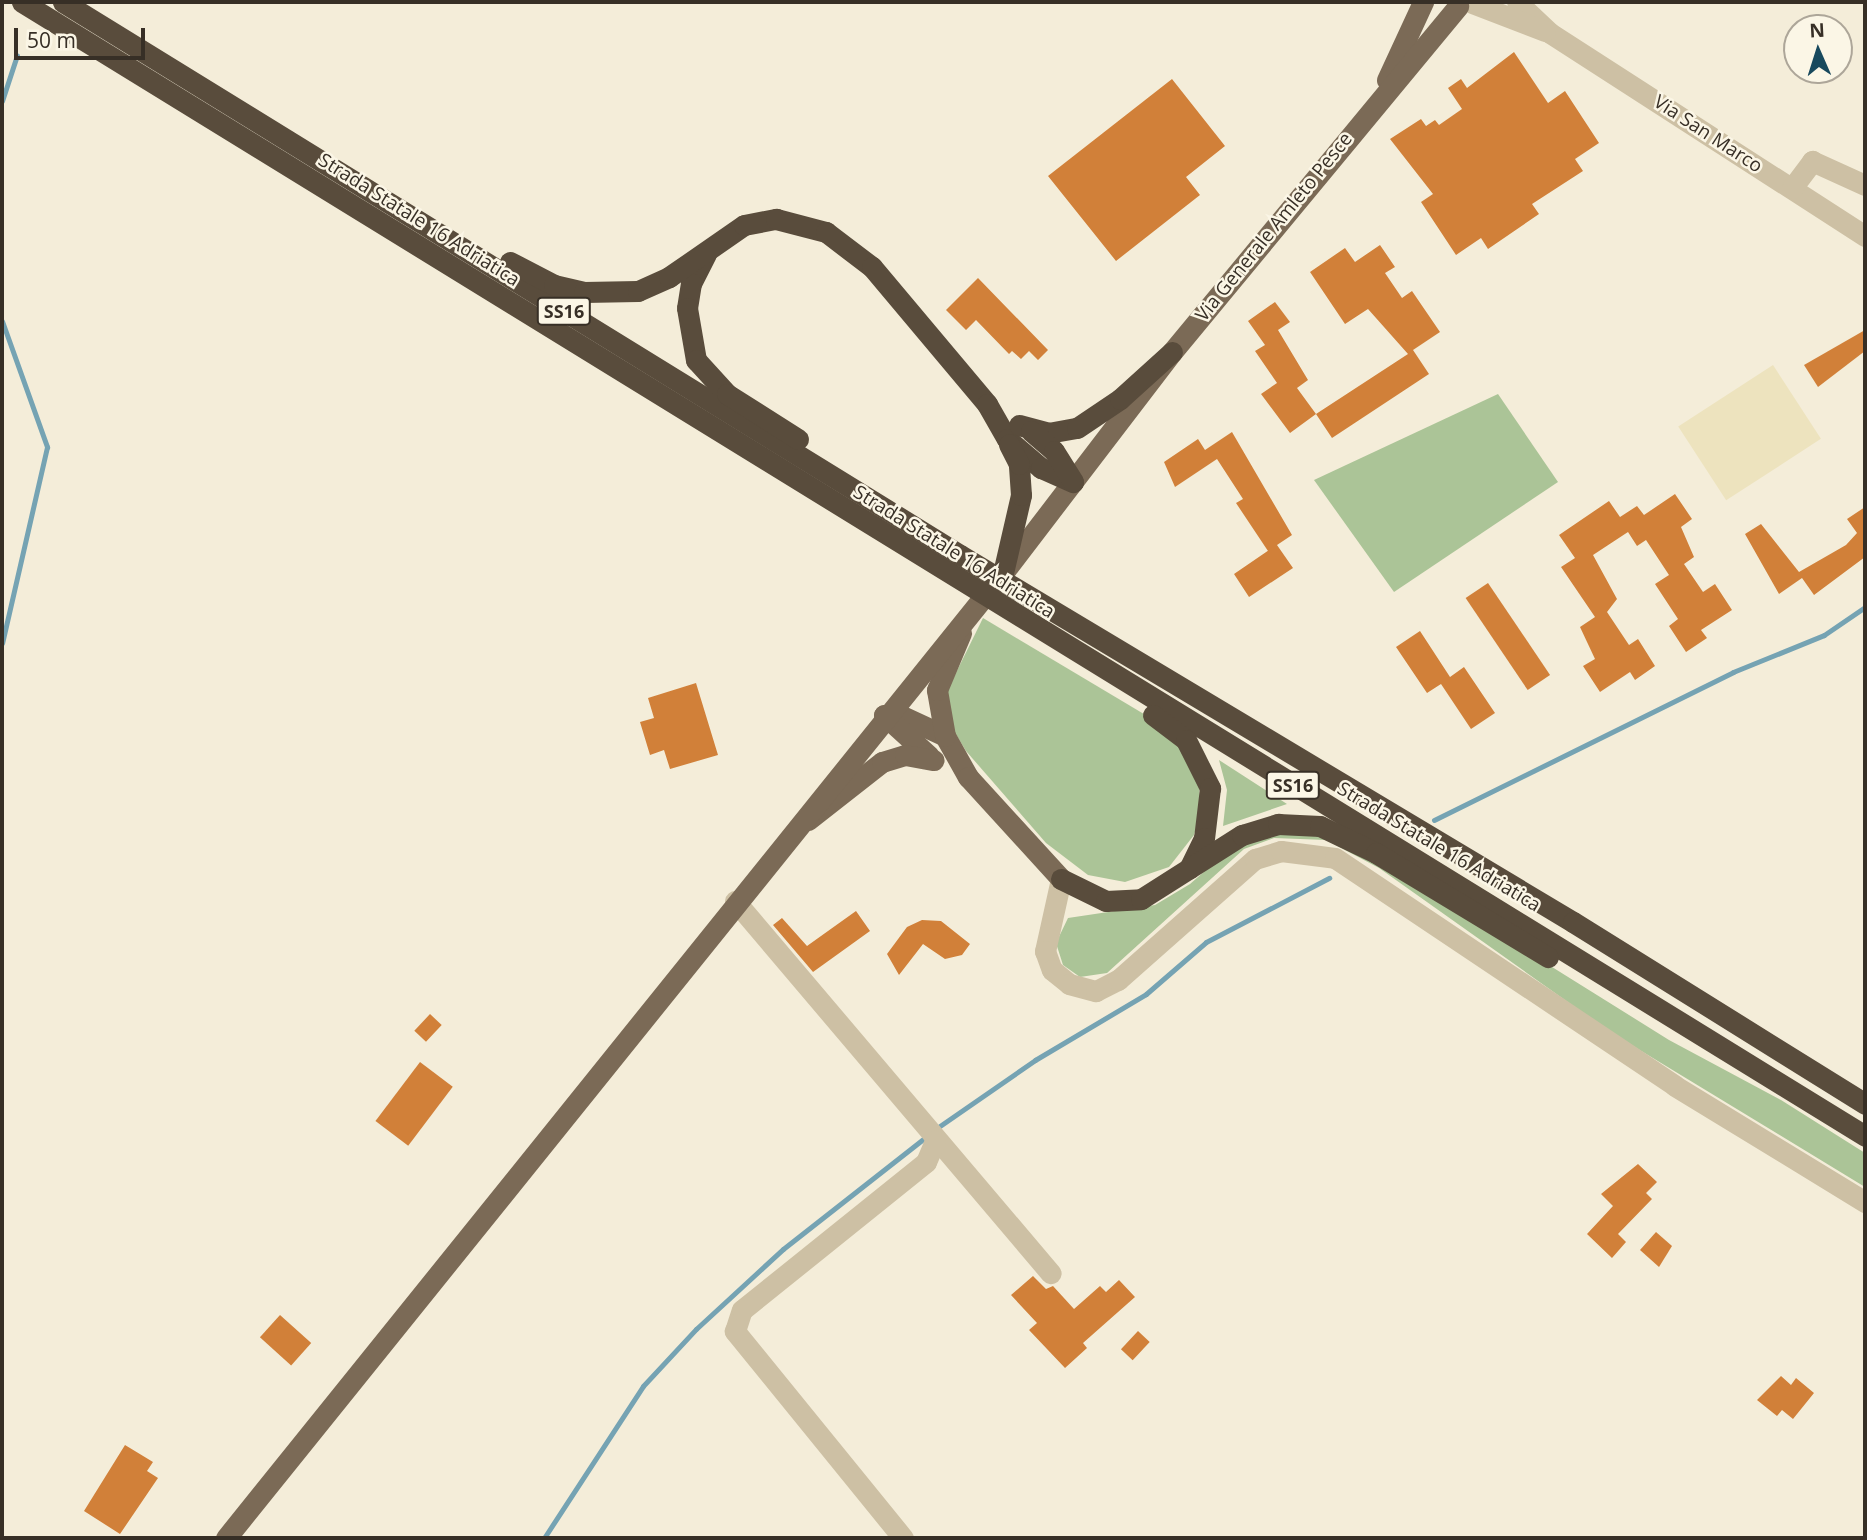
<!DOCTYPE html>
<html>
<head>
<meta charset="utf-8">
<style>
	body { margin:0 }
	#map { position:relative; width:1867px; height:1540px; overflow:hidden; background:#f4edd9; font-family:"Open Sans",sans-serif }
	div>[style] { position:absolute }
	.green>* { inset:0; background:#abc497 }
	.plaza>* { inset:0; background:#ede3be; transform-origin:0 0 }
	.stream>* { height:5px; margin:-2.5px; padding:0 2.5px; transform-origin:2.5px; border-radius:2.5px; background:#75a3b3 }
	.building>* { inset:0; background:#d18039; transform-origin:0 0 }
	.minor>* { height:21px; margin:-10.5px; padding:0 10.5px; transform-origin:10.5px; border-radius:10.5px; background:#cdc0a4 }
	.major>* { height:21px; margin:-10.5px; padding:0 10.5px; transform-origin:10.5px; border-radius:10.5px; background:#7b6a56 }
	.highway>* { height:21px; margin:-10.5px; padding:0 10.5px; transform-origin:10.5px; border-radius:10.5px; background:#594c3c }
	span { translate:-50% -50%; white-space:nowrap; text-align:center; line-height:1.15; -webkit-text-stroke:5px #fbf6e6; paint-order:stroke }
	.shield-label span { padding:2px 5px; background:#fbf6e6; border:2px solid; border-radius:5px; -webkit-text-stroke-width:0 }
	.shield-label { font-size:18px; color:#372f26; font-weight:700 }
	.street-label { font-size:19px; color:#372f26 }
	.frame { position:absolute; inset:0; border:4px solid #372f26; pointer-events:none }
	.north { position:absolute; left:1783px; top:14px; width:70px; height:70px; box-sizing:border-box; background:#fbf6e6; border:2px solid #ada699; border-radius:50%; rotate:357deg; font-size:19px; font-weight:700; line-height:28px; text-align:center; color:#372f26 }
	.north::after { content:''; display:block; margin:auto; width:24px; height:32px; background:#18495d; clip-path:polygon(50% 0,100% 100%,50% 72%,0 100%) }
	.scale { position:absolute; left:14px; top:28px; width:131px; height:32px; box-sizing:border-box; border:4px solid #372f26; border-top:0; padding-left:9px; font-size:21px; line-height:24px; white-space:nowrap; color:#372f26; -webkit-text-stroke:5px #fbf6e6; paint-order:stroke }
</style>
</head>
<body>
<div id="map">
	<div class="green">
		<div style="clip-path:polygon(1498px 394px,1558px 482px,1394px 592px,1314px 480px)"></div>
		<div style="clip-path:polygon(983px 618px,1164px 726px,1198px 772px,1201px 813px,1194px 835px,1169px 867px,1125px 882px,1088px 875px,1046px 843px,966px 751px,951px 726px,946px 693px)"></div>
		<div style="clip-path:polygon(1219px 760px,1287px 804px,1223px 826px,1227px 790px)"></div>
		<div style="clip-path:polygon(1296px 827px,1365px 850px,1669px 1040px,1781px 1100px,1865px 1153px,1865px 1187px,1610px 1032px,1379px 868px,1326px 840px,1274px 838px,1244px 849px,1107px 973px,1080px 977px,1063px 965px,1056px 943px,1068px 918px,1155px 905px,1190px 884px,1236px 844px)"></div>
	</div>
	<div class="plaza">
		<div style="left:1773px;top:365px;width:88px;height:113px;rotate:57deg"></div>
	</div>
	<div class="stream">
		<div style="left:2px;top:101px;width:48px;rotate:-71.9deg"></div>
		<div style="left:2px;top:321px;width:134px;rotate:70.3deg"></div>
		<div style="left:47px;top:447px;width:201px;rotate:102.9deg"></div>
		<div style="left:1434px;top:820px;width:334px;rotate:-26.3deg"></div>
		<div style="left:1733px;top:672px;width:98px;rotate:-22.1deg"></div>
		<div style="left:1824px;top:635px;width:50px;rotate:-34.3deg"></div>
		<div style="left:934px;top:1130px;width:123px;rotate:-34.7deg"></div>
		<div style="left:1035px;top:1060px;width:129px;rotate:-30.7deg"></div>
		<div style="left:1146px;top:994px;width:79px;rotate:-40.9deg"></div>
		<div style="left:1206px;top:942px;width:139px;rotate:-27.5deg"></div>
		<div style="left:544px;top:1538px;width:181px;rotate:-56.9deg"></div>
		<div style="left:643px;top:1386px;width:78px;rotate:-47.1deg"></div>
		<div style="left:696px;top:1329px;width:118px;rotate:-42.6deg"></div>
		<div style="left:783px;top:1249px;width:183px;rotate:-38.1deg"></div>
	</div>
	<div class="building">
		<div style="clip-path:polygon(1514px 52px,1548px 103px,1565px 91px,1599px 143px,1575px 159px,1583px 171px,1532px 204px,1539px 214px,1488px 249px,1481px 238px,1456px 255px,1421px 202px,1433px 194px,1390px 139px,1421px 119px,1426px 126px,1435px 120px,1439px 125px,1462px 109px,1448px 88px,1461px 79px,1467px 88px)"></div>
		<div style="clip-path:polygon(1172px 79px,1225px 146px,1186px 177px,1200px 195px,1116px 261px,1048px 176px)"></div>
		<div style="clip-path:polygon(1380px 245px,1395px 267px,1385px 273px,1402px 298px,1412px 291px,1440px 332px,1413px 350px,1429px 374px,1332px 438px,1316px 414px,1408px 354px,1368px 309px,1345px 324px,1310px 272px,1345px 248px,1355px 262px)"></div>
		<div style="clip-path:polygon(978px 278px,1048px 350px,1038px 360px,1029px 351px,1021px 359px,1012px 351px,1009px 354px,976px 320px,966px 330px,946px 310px)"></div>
		<div style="clip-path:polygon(1275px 302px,1290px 322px,1278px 330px,1308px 380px,1297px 388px,1316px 414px,1290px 433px,1261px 394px,1277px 383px,1255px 351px,1265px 345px,1248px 321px)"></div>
		<div style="clip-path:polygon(1865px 330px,1865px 351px,1818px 387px,1804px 365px)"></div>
		<div style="clip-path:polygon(1232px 432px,1292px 535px,1277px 545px,1293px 568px,1249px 597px,1234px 574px,1275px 546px,1268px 551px,1236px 503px,1243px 499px,1217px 459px,1175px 487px,1164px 462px,1198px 439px,1205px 450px)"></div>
		<div style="clip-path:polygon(1675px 494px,1692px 519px,1681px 527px,1694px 557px,1684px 564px,1703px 592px,1715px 584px,1732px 610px,1701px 630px,1707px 638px,1686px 652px,1669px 626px,1678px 619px,1655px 584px,1669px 575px,1646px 540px,1637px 546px,1628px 532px,1593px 555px,1617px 599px,1607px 612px,1629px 645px,1638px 639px,1655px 666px,1635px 680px,1630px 672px,1600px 692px,1583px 666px,1595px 659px,1580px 627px,1595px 617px,1561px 567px,1575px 558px,1559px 535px,1609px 501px,1620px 517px,1637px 506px,1644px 515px)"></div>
		<div style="clip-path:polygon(1865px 507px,1865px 557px,1814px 595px,1802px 578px,1779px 594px,1745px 534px,1761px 524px,1799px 572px,1846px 545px,1857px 533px,1847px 519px)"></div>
		<div style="left:1488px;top:583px;width:111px;height:27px;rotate:56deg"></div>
		<div style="clip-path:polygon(1420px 631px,1450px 677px,1464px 667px,1495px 713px,1471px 729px,1441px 684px,1427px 693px,1396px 647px)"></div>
		<div style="clip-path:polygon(696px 683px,718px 755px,670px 769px,664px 750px,650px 755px,640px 722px,654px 718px,648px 698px)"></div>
		<div style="clip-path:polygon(856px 911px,870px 931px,813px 972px,773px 925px,782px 918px,807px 946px)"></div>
		<div style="clip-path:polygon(922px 920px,941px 921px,970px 944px,962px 955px,945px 959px,923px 944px,899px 975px,887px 954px,907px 927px)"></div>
		<div style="left:430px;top:1014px;width:16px;height:23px;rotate:43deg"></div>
		<div style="left:420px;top:1062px;width:41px;height:74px;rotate:37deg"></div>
		<div style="clip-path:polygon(1638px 1164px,1657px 1182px,1646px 1193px,1652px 1199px,1618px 1234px,1626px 1242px,1612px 1258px,1587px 1234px,1613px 1206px,1601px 1194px)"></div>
		<div style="clip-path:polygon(1656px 1232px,1672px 1246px,1659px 1267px,1640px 1250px)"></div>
		<div style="clip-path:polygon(1033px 1276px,1046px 1289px,1053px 1286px,1074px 1309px,1100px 1286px,1106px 1292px,1119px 1280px,1135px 1297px,1083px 1343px,1087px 1348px,1065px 1368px,1029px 1330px,1037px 1323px,1011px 1295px)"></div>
		<div style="left:280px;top:1315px;width:42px;height:30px;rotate:42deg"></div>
		<div style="left:1138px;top:1331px;width:16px;height:25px;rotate:43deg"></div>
		<div style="clip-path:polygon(1781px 1376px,1791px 1385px,1796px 1378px,1814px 1393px,1793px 1419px,1782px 1410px,1777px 1416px,1757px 1400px)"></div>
		<div style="clip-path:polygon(125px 1445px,153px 1462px,147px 1471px,158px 1478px,120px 1534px,84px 1511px)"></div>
	</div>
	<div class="minor">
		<div style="left:1517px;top:2px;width:45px;rotate:43.2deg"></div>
		<div style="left:1550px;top:33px;width:375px;rotate:32.8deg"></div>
		<div style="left:1472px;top:3px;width:78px;rotate:21deg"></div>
		<div style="left:1792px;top:188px;width:34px;rotate:-53deg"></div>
		<div style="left:1812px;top:161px;width:58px;rotate:24.4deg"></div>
		<div style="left:1061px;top:879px;width:74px;rotate:102.5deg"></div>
		<div style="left:1045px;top:951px;width:20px;rotate:70deg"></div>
		<div style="left:1052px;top:970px;width:22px;rotate:39deg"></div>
		<div style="left:1069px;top:984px;width:28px;rotate:15deg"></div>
		<div style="left:1096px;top:991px;width:25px;rotate:-27deg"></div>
		<div style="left:1118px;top:980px;width:183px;rotate:-41.5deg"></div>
		<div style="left:1255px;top:859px;width:27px;rotate:-17deg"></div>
		<div style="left:1281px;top:851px;width:54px;rotate:7.4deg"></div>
		<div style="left:1335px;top:858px;width:409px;rotate:33.8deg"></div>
		<div style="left:1675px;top:1086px;width:223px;rotate:31.4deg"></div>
		<div style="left:735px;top:901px;width:488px;rotate:49.7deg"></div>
		<div style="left:903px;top:1538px;width:267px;rotate:-129.1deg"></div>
		<div style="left:735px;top:1331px;width:22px;rotate:-72deg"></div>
		<div style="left:742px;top:1310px;width:236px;rotate:-38.8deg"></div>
		<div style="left:926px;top:1162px;width:23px;rotate:-67deg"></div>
	</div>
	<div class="major">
		<div style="left:1387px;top:80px;width:86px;rotate:-65.2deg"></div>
		<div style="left:884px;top:715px;width:18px;rotate:3deg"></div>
		<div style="left:902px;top:716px;width:47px;rotate:24.9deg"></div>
		<div style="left:945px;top:736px;width:47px;rotate:60.7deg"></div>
		<div style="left:968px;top:777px;width:138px;rotate:47.6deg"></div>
		<div style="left:884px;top:715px;width:61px;rotate:42.3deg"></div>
		<div style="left:945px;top:736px;width:47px;rotate:-99.9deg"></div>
		<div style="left:937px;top:690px;width:62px;rotate:-67.2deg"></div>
		<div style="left:808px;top:820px;width:94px;rotate:-38.1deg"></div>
		<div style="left:882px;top:762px;width:24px;rotate:-17deg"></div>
		<div style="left:905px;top:755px;width:29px;rotate:10deg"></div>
		<div style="left:226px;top:1538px;width:1239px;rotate:-51.16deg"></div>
		<div style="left:1003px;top:573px;width:278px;rotate:-52.6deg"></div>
		<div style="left:1172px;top:352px;width:449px;rotate:-50.4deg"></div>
	</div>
	<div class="highway">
		<div style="left:22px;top:2px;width:2164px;rotate:31.6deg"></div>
		<div style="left:63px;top:2px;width:1054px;rotate:31.65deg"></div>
		<div style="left:960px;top:555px;width:714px;rotate:30.91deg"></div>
		<div style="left:1573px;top:922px;width:344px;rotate:31.9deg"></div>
		<div style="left:706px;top:254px;width:33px;rotate:117deg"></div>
		<div style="left:691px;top:283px;width:25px;rotate:99deg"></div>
		<div style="left:687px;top:308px;width:53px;rotate:80.2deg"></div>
		<div style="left:696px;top:360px;width:46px;rotate:47.6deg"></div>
		<div style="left:727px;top:394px;width:84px;rotate:32.4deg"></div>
		<div style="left:510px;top:262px;width:50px;rotate:27.6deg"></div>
		<div style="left:554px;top:285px;width:31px;rotate:13deg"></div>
		<div style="left:584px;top:292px;width:54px;rotate:-1.1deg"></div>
		<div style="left:638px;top:291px;width:34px;rotate:-24deg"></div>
		<div style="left:669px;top:277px;width:91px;rotate:-34.7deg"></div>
		<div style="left:744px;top:225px;width:33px;rotate:-11deg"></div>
		<div style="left:776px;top:219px;width:52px;rotate:14.6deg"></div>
		<div style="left:826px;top:232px;width:58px;rotate:37.3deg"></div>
		<div style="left:872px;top:267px;width:179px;rotate:50deg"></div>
		<div style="left:987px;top:404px;width:40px;rotate:60.3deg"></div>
		<div style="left:1007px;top:439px;width:45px;rotate:40.5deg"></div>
		<div style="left:1041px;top:468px;width:35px;rotate:24deg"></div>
		<div style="left:1019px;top:425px;width:30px;rotate:15deg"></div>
		<div style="left:1048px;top:433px;width:29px;rotate:-10deg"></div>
		<div style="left:1077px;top:428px;width:52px;rotate:-34deg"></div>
		<div style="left:1120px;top:399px;width:70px;rotate:-42.1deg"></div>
		<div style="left:1031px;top:431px;width:30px;rotate:41deg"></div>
		<div style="left:1054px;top:451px;width:36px;rotate:58deg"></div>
		<div style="left:1003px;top:573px;width:80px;rotate:-77deg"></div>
		<div style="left:1021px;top:495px;width:31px;rotate:-94deg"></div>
		<div style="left:1019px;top:464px;width:22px;rotate:-117deg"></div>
		<div style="left:1153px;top:715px;width:41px;rotate:37.1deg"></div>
		<div style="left:1186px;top:740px;width:54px;rotate:63.4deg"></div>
		<div style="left:1210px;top:788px;width:50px;rotate:96.8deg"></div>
		<div style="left:1204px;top:838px;width:34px;rotate:116deg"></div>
		<div style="left:1061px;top:879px;width:50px;rotate:26.1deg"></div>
		<div style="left:1106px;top:901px;width:35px;rotate:-3deg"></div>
		<div style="left:1141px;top:899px;width:120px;rotate:-32.4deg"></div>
		<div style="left:1242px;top:835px;width:38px;rotate:-17deg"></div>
		<div style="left:1278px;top:824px;width:42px;rotate:2.7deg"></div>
		<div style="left:1320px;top:826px;width:62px;rotate:25.7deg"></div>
		<div style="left:1376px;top:853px;width:201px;rotate:31.2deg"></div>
	</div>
	<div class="shield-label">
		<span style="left:564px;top:311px">SS16</span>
		<span style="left:1293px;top:785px">SS16</span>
	</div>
	<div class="street-label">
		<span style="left:1708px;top:134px;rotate:33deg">Via San Marco</span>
		<span style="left:419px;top:220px;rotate:32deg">Strada Statale 16 Adriatica</span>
		<span style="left:1274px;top:227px;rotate:-51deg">Via Generale Amleto Pesce</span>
		<span style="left:954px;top:552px;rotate:32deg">Strada Statale 16 Adriatica</span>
		<span style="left:1439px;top:847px;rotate:31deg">Strada Statale 16 Adriatica</span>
	</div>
	<div class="frame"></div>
	<div class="north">N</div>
	<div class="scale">50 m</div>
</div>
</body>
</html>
